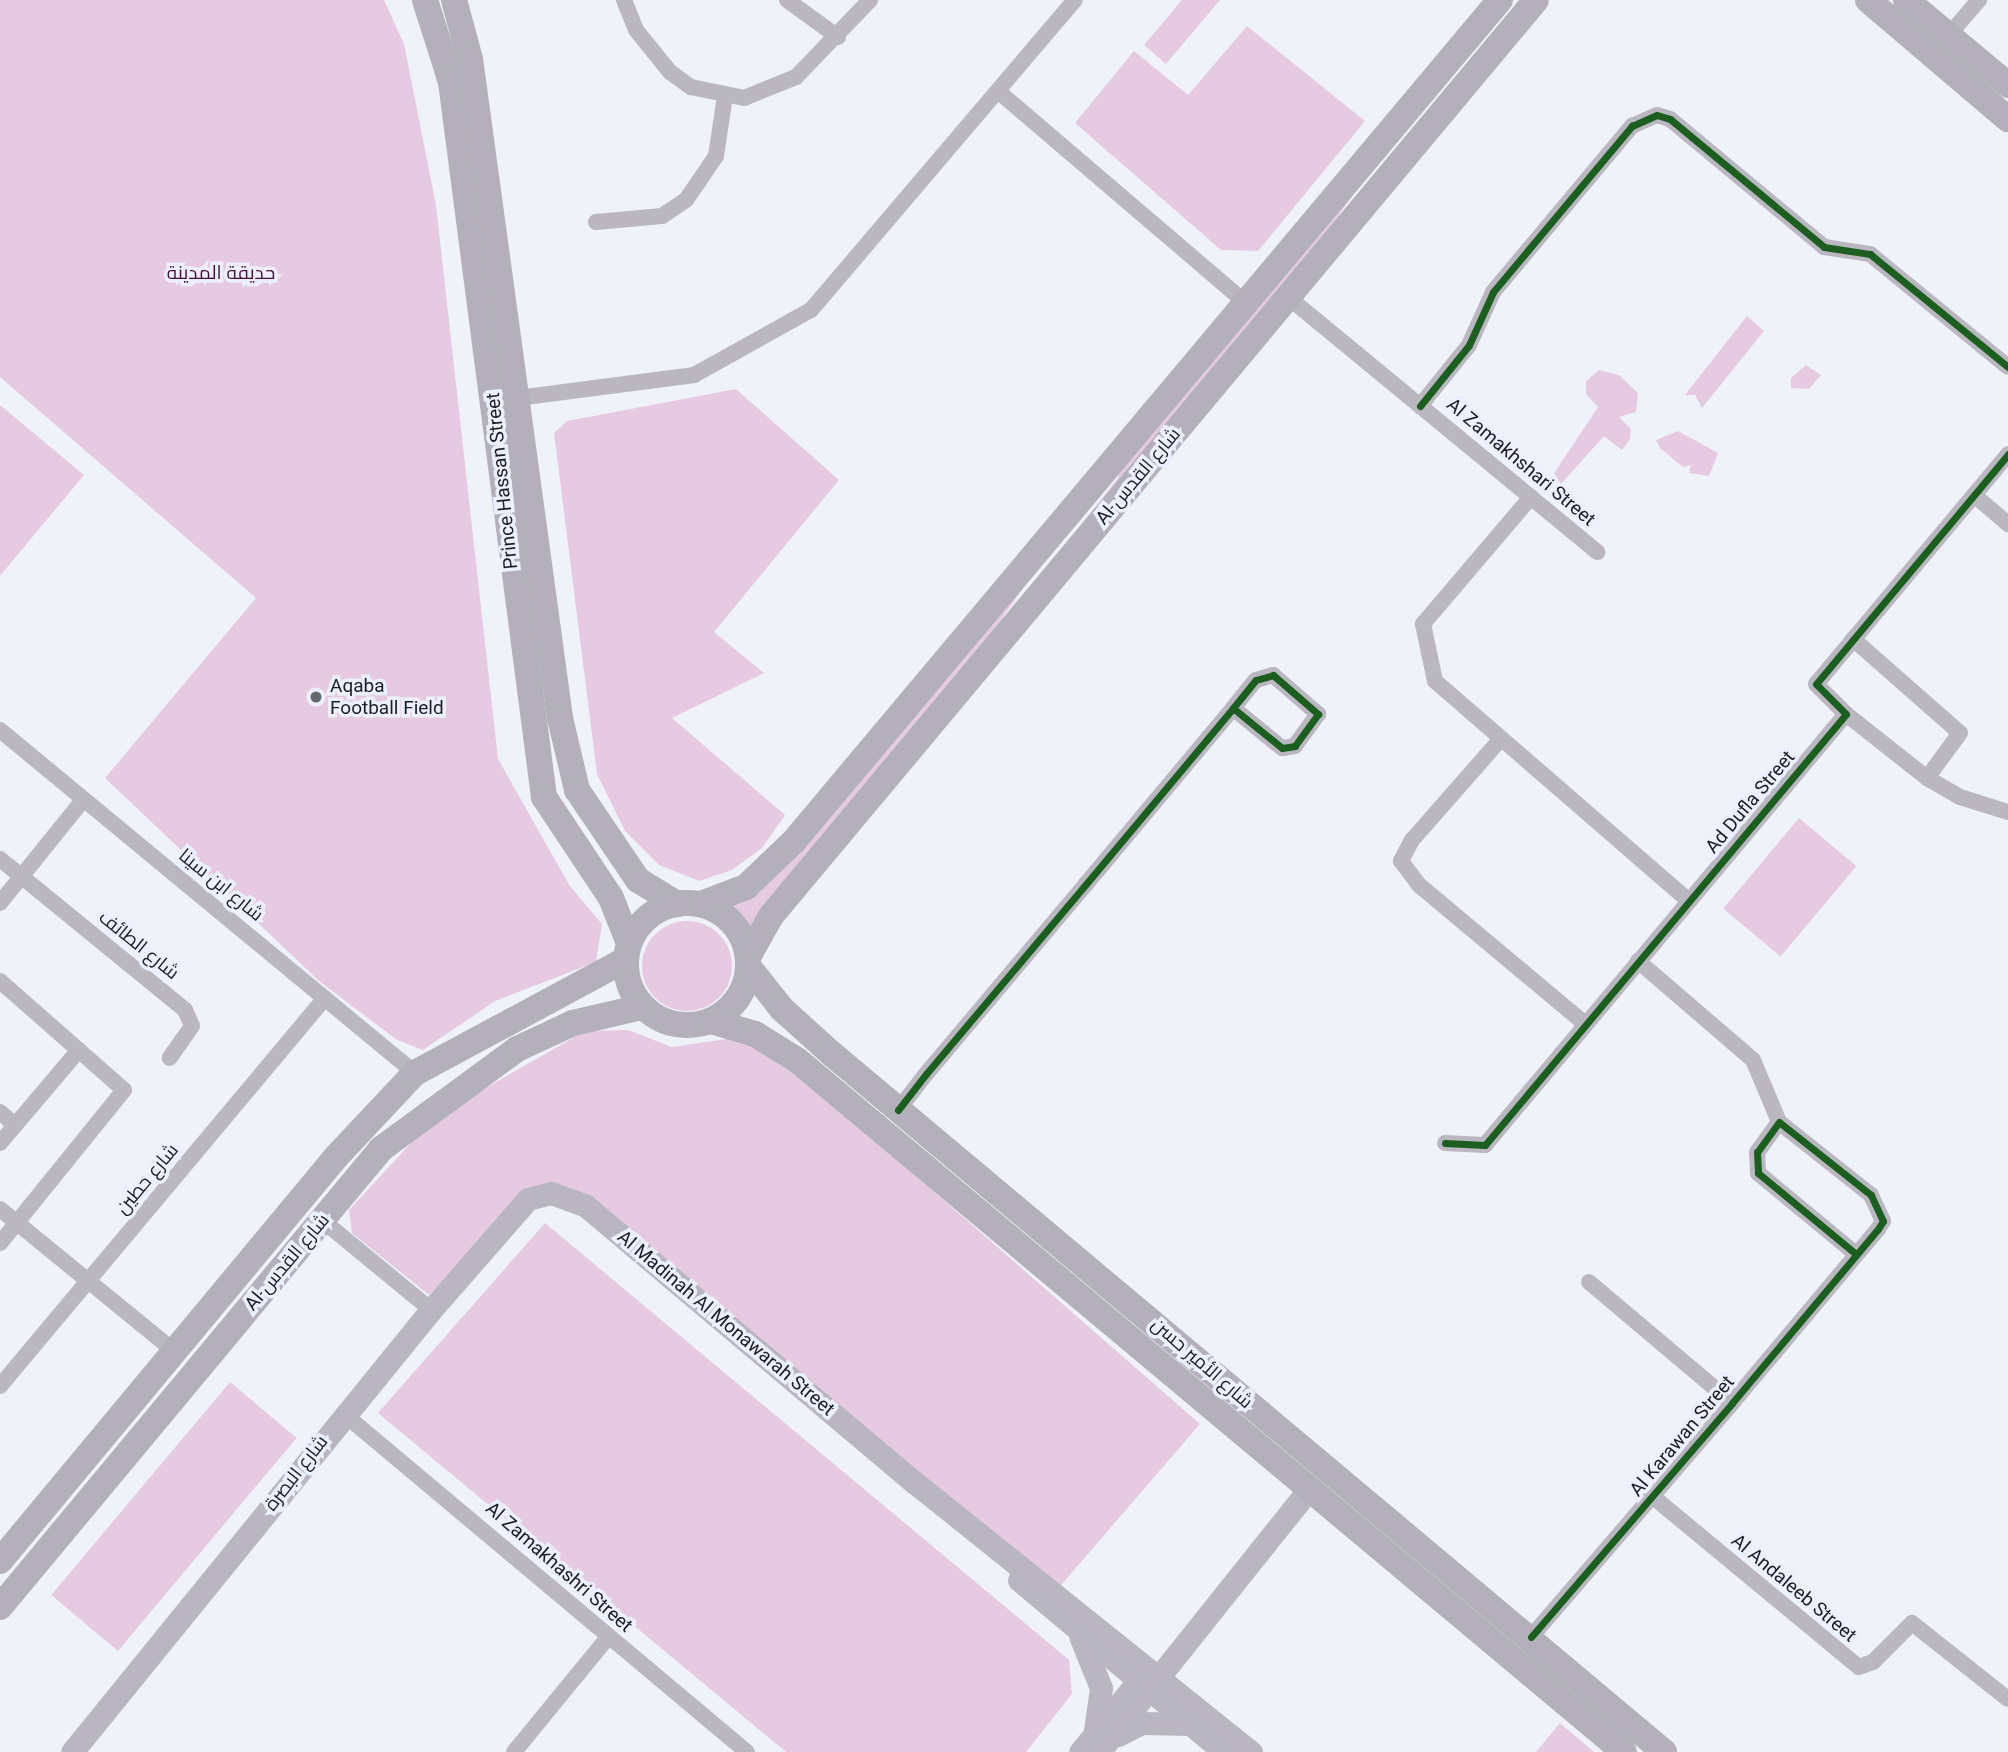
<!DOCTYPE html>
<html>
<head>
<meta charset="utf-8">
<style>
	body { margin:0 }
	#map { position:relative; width:2008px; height:1752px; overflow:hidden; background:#f0f2f9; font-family:Roboto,Cairo,sans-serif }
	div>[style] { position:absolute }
	.green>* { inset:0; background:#e6cae2; transform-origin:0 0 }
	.round { border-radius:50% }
	.street>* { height:16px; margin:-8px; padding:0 8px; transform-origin:8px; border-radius:8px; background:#bab7c1 }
	.secondary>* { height:23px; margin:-11.5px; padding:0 11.5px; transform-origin:11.5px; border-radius:11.5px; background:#b9b6c2 }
	.primary>* { height:26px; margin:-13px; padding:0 13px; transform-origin:13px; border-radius:13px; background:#b3b0bb }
	.primary>.ring { margin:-13px; padding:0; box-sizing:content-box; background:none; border:26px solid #b3b0bb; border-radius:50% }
	.cycleway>* { height:7px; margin:-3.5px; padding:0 3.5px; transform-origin:3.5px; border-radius:3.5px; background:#1b5e20 }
	.dots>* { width:19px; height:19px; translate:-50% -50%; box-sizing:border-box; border:4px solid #ecf0fd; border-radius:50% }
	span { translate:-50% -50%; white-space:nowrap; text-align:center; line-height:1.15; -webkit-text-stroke:7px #ecf0fd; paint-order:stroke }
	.park-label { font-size:19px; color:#470d3c }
	.street-label { font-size:19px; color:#1b1d25 }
	.poi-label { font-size:19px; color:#1b1d25 }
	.left { translate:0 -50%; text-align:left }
</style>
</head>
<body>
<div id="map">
	<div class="green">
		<div style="clip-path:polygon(0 0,384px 0,404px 44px,436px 205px,498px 759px,570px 886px,602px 924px,596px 962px,495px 1001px,423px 1050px,397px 1040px,319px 981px,105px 778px,256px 598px,0 377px)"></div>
		<div style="clip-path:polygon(1182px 0,1220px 0,1166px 64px,1144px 45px)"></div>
		<div style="clip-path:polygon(1247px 26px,1365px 121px,1258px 251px,1221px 250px,1075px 123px,1134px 51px,1188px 95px)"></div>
		<div style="clip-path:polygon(1366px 176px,1306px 262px,1062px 550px,1118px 478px,1119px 467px)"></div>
		<div style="clip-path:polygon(1747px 316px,1764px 331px,1702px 408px,1695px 395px,1685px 395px)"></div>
		<div style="clip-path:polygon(1806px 365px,1821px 375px,1809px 389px,1791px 388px,1791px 378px)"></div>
		<div style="clip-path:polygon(1599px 370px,1619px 375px,1638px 393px,1636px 412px,1619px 417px,1631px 429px,1630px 439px,1622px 450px,1604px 436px,1561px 484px,1554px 473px,1598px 407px,1586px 394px,1586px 381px)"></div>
		<div style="clip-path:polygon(736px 389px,839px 480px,714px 632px,764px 673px,672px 718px,785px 815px,762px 848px,732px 870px,699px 881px,659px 865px,625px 831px,597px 774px,554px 433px,567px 421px)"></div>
		<div style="clip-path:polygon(0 405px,84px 475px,0 576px)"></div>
		<div style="clip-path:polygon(1678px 431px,1718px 453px,1709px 476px,1689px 473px,1691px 465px,1683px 467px,1660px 448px,1656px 440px)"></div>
		<div style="clip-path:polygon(1033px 574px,970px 664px,753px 928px,731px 909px)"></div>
		<div style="left:1799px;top:818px;width:75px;height:118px;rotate:40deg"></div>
		<div class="round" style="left:642px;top:921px;width:90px;height:90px"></div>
		<div style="clip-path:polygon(628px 1030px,672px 1047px,733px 1038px,774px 1052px,1200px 1424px,1056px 1591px,567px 1190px,526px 1195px,429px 1295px,352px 1233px,349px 1210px,435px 1117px,585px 1031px)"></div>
		<div style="clip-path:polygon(545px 1223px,1069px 1660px,1072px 1694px,1026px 1752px,786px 1752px,378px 1413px)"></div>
		<div style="left:230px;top:1382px;width:87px;height:278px;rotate:40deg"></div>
		<div style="clip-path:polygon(1560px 1723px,1594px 1752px,1536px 1752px)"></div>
	</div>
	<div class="street">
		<div style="left:624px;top:0;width:32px;rotate:68deg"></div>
		<div style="left:636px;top:30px;width:54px;rotate:51deg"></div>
		<div style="left:670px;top:72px;width:26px;rotate:36deg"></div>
		<div style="left:691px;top:87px;width:54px;rotate:11.7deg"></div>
		<div style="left:744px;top:98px;width:56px;rotate:-22deg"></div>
		<div style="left:796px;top:77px;width:107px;rotate:-46.1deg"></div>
		<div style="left:787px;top:0;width:63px;rotate:36deg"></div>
		<div style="left:1948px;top:36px;width:48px;rotate:-49.3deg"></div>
		<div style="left:999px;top:92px;width:325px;rotate:40.5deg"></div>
		<div style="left:596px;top:222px;width:66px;rotate:-5.2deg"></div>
		<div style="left:662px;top:216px;width:29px;rotate:-34deg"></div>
		<div style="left:686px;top:200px;width:53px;rotate:-55.7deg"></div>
		<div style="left:716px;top:156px;width:61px;rotate:-81.5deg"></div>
		<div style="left:1288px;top:297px;width:401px;rotate:39.5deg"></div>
		<div style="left:510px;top:399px;width:186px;rotate:-7.4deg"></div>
		<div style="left:694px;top:375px;width:134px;rotate:-29.1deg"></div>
		<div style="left:811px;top:310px;width:407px;rotate:-49.6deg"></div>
		<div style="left:1420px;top:406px;width:78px;rotate:-51.2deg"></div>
		<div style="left:1469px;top:345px;width:58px;rotate:-65.6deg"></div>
		<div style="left:1493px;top:292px;width:217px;rotate:-50.1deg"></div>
		<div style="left:1632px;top:126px;width:27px;rotate:-24deg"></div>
		<div style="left:1657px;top:115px;width:14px;rotate:17deg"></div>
		<div style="left:1670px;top:119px;width:200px;rotate:39.7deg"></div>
		<div style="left:1824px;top:247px;width:47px;rotate:8.7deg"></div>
		<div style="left:1870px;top:254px;width:178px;rotate:39.3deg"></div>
		<div style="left:1974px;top:495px;width:45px;rotate:40.5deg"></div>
		<div style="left:1531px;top:497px;width:167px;rotate:130.4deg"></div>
		<div style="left:1423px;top:624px;width:58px;rotate:78.1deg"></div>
		<div style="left:1435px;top:681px;width:335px;rotate:40.9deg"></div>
		<div style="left:1853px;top:639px;width:142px;rotate:41.3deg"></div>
		<div style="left:1960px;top:733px;width:56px;rotate:126.3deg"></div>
		<div style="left:1846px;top:714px;width:103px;rotate:38.3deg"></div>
		<div style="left:1927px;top:778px;width:38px;rotate:30deg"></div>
		<div style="left:1960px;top:797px;width:50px;rotate:17.4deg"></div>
		<div style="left:0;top:730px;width:538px;rotate:39.57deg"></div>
		<div style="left:1499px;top:741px;width:132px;rotate:131.3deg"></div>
		<div style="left:1412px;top:840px;width:24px;rotate:118deg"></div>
		<div style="left:1401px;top:861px;width:30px;rotate:53deg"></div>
		<div style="left:1419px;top:885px;width:215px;rotate:39.9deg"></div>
		<div style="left:0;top:859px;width:239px;rotate:39.2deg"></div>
		<div style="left:185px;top:1010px;width:17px;rotate:66deg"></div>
		<div style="left:192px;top:1026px;width:39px;rotate:125deg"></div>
		<div style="left:0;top:903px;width:132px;rotate:-51.1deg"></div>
		<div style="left:1638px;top:961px;width:152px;rotate:40.7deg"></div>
		<div style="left:1753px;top:1060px;width:67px;rotate:67.2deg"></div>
		<div style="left:0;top:981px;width:165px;rotate:41.3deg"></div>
		<div style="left:124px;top:1090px;width:197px;rotate:129deg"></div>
		<div style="left:898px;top:1110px;width:46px;rotate:-52.1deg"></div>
		<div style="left:926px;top:1074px;width:248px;rotate:-49.9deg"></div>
		<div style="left:1086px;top:884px;width:229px;rotate:-50.1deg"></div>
		<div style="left:1233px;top:708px;width:36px;rotate:-51deg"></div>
		<div style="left:1256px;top:680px;width:18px;rotate:-16deg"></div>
		<div style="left:1273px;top:675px;width:60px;rotate:40.9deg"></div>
		<div style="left:1318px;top:714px;width:39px;rotate:126deg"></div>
		<div style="left:1295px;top:746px;width:13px;rotate:171deg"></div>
		<div style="left:1282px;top:748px;width:63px;rotate:-140.8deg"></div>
		<div style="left:0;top:1112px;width:20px;rotate:41deg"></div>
		<div style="left:0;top:1143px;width:122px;rotate:-49.7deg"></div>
		<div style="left:1445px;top:1143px;width:40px;rotate:2.9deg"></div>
		<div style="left:1485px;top:1145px;width:562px;rotate:-50.05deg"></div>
		<div style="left:1846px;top:714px;width:42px;rotate:-135deg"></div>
		<div style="left:1816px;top:684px;width:300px;rotate:-50.1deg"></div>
		<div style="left:0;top:1209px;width:225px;rotate:39.2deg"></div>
		<div style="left:322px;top:1220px;width:141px;rotate:39.5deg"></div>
		<div style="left:1589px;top:1282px;width:187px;rotate:40.2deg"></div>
		<div style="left:0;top:1386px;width:506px;rotate:-50.05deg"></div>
		<div style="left:344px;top:1414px;width:526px;rotate:39.99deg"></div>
		<div style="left:1652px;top:1496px;width:268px;rotate:39.6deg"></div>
		<div style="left:1859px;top:1667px;width:15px;rotate:-20deg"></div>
		<div style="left:1873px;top:1662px;width:55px;rotate:-45deg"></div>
		<div style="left:1912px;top:1623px;width:122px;rotate:38.4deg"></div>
		<div style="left:1531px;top:1637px;width:308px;rotate:-49.3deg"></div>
		<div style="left:1732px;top:1403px;width:227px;rotate:-50deg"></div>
		<div style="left:1878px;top:1229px;width:9px;rotate:-58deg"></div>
		<div style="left:1883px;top:1221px;width:29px;rotate:-115deg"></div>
		<div style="left:1871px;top:1195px;width:117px;rotate:-141.6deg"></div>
		<div style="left:1779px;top:1122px;width:37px;rotate:126deg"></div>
		<div style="left:1757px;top:1152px;width:21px;rotate:87deg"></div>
		<div style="left:1758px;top:1173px;width:127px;rotate:39.6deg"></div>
		<div style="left:514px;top:1752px;width:149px;rotate:-50.7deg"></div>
	</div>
	<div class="secondary">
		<div style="left:1019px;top:1580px;width:268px;rotate:40deg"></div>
		<div style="left:1080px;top:1636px;width:56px;rotate:68deg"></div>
		<div style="left:1101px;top:1688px;width:42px;rotate:98.1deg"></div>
		<div style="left:1118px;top:1735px;width:27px;rotate:-27deg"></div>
		<div style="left:1142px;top:1723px;width:47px;rotate:1.2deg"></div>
		<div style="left:72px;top:1752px;width:569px;rotate:-50.92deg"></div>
		<div style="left:431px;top:1310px;width:147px;rotate:-48.9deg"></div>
		<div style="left:528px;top:1199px;width:24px;rotate:-15deg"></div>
		<div style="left:551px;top:1193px;width:37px;rotate:20deg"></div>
		<div style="left:586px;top:1206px;width:429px;rotate:40.1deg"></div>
		<div style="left:914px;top:1482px;width:432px;rotate:38.7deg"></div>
		<div style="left:1080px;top:1752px;width:106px;rotate:-50.7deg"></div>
		<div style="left:1099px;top:1752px;width:338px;rotate:-51.4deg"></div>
	</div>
	<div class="primary">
		<div style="left:425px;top:0;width:86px;rotate:72.4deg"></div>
		<div style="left:451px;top:82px;width:721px;rotate:82.59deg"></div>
		<div style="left:544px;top:797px;width:121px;rotate:56.4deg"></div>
		<div style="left:611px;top:898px;width:48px;rotate:68.2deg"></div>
		<div style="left:454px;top:0;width:61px;rotate:74.8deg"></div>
		<div style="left:470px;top:59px;width:665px;rotate:82.22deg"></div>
		<div style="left:560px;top:718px;width:74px;rotate:76.7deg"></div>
		<div style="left:577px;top:790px;width:109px;rotate:55.9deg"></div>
		<div style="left:638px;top:880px;width:46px;rotate:31.6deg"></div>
		<div style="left:1868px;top:0;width:184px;rotate:40.4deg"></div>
		<div style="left:1906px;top:0;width:133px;rotate:39.8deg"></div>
		<div class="ring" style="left:626px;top:903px;width:96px;height:96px"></div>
		<div style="left:701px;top:904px;width:48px;rotate:-20.7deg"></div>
		<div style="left:746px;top:887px;width:66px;rotate:-43.8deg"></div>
		<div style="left:794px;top:841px;width:1098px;rotate:-49.99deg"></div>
		<div style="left:748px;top:957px;width:47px;rotate:-60.7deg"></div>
		<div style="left:771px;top:916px;width:1193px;rotate:-50.13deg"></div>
		<div style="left:748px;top:966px;width:55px;rotate:51.7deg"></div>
		<div style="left:782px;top:1009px;width:67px;rotate:42deg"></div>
		<div style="left:832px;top:1054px;width:1086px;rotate:39.99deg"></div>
		<div style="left:711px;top:1021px;width:46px;rotate:16.5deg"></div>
		<div style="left:755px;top:1034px;width:49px;rotate:31.8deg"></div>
		<div style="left:797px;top:1060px;width:1078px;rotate:39.92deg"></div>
		<div style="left:0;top:1561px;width:525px;rotate:-50.25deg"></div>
		<div style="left:336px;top:1157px;width:115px;rotate:-46.8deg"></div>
		<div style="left:415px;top:1073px;width:238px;rotate:-28.3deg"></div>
		<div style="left:0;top:1607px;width:596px;rotate:-50.24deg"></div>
		<div style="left:381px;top:1149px;width:169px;rotate:-36.3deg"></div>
		<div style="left:517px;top:1049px;width:62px;rotate:-24.9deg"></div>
		<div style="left:573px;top:1023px;width:71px;rotate:-13.1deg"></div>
	</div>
	<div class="cycleway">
		<div style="left:1420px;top:406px;width:78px;rotate:-51.2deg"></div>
		<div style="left:1469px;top:345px;width:58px;rotate:-65.6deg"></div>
		<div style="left:1493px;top:292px;width:217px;rotate:-50.1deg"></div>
		<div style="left:1632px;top:126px;width:27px;rotate:-24deg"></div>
		<div style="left:1657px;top:115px;width:14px;rotate:17deg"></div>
		<div style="left:1670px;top:119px;width:200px;rotate:39.7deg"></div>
		<div style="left:1824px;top:247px;width:47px;rotate:8.7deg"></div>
		<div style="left:1870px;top:254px;width:178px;rotate:39.3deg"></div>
		<div style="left:898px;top:1110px;width:46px;rotate:-52.1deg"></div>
		<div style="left:926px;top:1074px;width:248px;rotate:-49.9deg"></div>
		<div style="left:1086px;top:884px;width:229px;rotate:-50.1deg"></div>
		<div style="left:1233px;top:708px;width:36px;rotate:-51deg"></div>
		<div style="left:1256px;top:680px;width:18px;rotate:-16deg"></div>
		<div style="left:1273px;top:675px;width:60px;rotate:40.9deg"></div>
		<div style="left:1318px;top:714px;width:39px;rotate:126deg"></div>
		<div style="left:1295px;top:746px;width:13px;rotate:171deg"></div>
		<div style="left:1282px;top:748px;width:63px;rotate:-140.8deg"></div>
		<div style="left:1445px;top:1143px;width:40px;rotate:2.9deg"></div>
		<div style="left:1485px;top:1145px;width:562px;rotate:-50.05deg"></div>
		<div style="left:1846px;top:714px;width:42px;rotate:-135deg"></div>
		<div style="left:1816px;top:684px;width:300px;rotate:-50.1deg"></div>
		<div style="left:1531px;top:1637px;width:308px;rotate:-49.3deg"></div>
		<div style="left:1732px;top:1403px;width:227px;rotate:-50deg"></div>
		<div style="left:1878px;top:1229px;width:9px;rotate:-58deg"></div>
		<div style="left:1883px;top:1221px;width:29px;rotate:-115deg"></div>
		<div style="left:1871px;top:1195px;width:117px;rotate:-141.6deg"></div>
		<div style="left:1779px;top:1122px;width:37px;rotate:126deg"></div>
		<div style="left:1757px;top:1152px;width:21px;rotate:87deg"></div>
		<div style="left:1758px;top:1173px;width:127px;rotate:39.6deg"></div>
	</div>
	<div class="dots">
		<div style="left:316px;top:697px;background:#66686f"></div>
	</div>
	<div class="park-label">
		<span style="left:221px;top:273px">حديقة المدينة</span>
	</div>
	<div class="street-label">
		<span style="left:1521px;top:462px;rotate:40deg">Al Zamakhshari Street</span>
		<span style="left:1138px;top:476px;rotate:-50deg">Al-شارع القدس</span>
		<span style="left:502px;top:481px;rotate:-96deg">Prince Hassan Street</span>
		<span style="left:1750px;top:802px;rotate:-50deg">Ad Dufla Street</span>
		<span style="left:221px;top:885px;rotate:39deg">شارع ابن سينا</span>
		<span style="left:139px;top:945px;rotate:39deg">شارع الطائف</span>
		<span style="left:147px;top:1179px;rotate:-50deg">شارع حطين</span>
		<span style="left:287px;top:1262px;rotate:-50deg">Al-شارع القدس</span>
		<span style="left:726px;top:1323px;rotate:40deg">Al Madinah Al Monawarah Street</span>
		<span style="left:1202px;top:1363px;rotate:41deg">شارع الأمير حسن</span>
		<span style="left:1682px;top:1436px;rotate:-50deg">Al Karawan Street</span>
		<span style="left:296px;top:1473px;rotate:-52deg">شارع البصرة</span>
		<span style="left:559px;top:1567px;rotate:41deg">Al Zamakhashri Street</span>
		<span style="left:1794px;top:1588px;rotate:40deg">Al Andaleeb Street</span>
	</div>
	<div class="poi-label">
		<span class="left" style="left:330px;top:697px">Aqaba<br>Football Field</span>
	</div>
</div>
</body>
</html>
